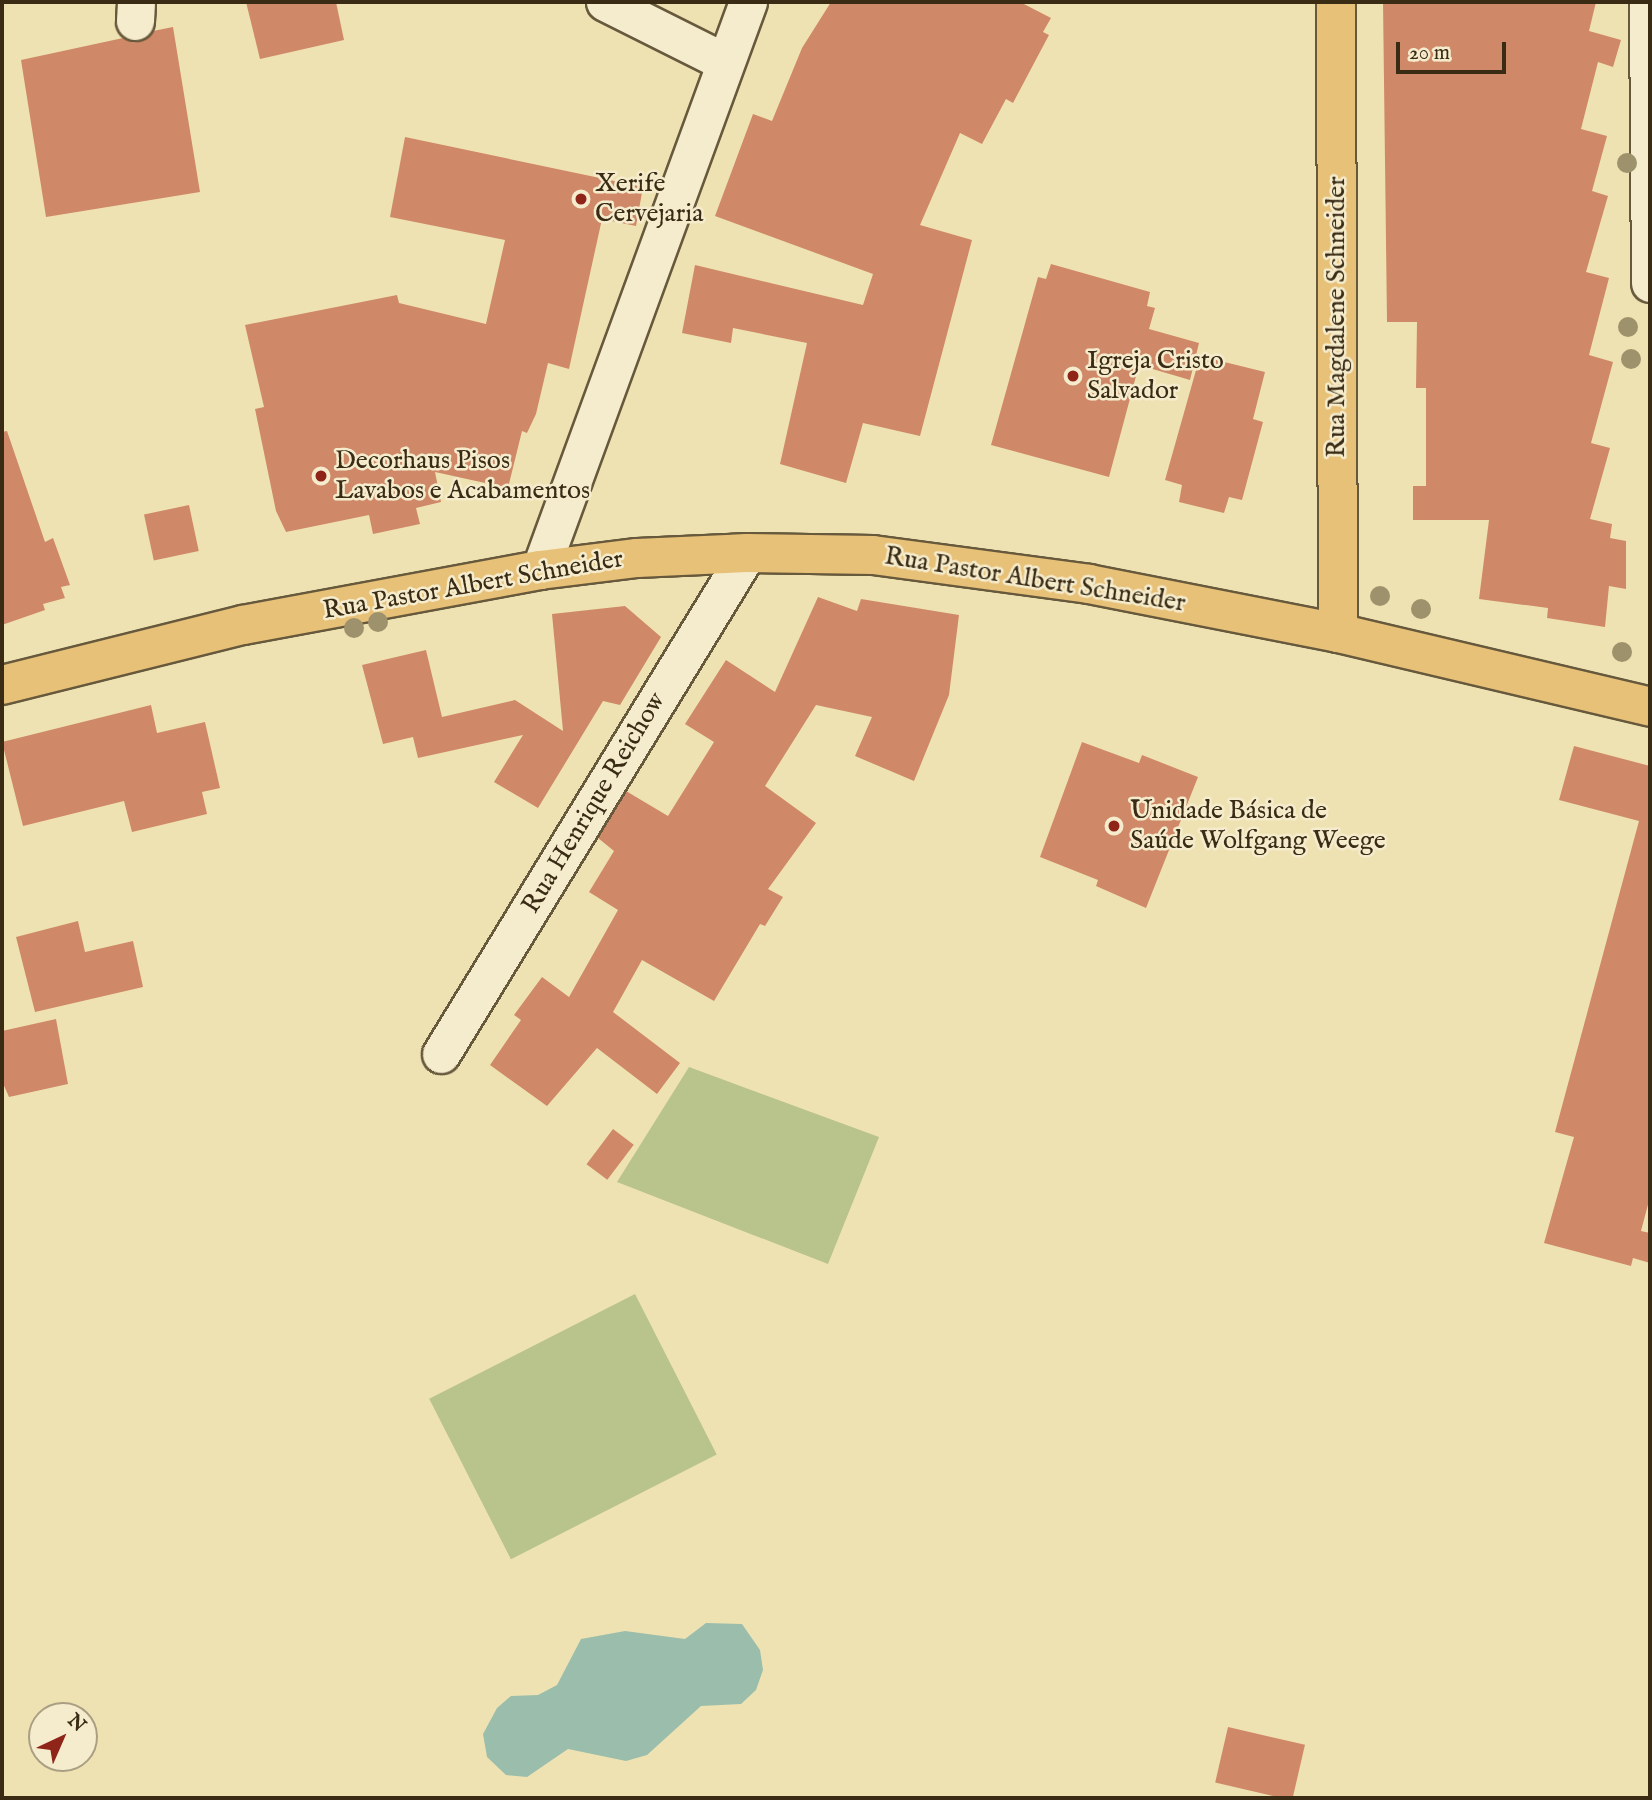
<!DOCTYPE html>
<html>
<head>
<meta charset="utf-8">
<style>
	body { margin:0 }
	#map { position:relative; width:1652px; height:1800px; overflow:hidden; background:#efe2b2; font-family:"IM FELL English",serif }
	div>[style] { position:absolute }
	.green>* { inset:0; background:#b9c38c; transform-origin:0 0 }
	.water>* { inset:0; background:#9abeab }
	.building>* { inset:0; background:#cf8968; transform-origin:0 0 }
	.roads { filter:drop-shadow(2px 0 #67593c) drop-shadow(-2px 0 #67593c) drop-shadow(0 2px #67593c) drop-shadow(0 -2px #67593c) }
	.minor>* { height:37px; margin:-18.5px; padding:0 18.5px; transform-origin:18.5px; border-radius:18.5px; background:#f5eccd }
	.major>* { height:38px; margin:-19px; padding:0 19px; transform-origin:19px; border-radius:19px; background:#e8c179 }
	.trees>* { width:20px; height:20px; margin:-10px; border-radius:50%; background:#9d926c }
	.dots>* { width:19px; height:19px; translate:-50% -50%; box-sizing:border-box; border:4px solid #f5eccd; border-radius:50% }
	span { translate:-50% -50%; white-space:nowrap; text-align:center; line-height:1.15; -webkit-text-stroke:5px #f5eccd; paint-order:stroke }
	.poi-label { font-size:26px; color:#3a2b15 }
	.left { translate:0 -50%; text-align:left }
	.street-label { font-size:26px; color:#3a2b15 }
	.frame { position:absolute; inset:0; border:4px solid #3a2b15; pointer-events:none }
	.north { position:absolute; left:28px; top:1702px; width:70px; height:70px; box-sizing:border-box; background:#f5eccd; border:2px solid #aa9f83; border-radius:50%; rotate:44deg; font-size:19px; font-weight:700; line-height:28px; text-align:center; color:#3a2b15 }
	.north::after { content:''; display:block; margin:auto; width:24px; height:32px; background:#8f2418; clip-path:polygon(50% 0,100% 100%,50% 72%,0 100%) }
	.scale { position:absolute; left:1396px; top:42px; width:110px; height:32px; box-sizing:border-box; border:4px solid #3a2b15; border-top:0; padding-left:9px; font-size:21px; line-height:24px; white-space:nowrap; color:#3a2b15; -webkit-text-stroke:5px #f5eccd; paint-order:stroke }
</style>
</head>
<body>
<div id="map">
	<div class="green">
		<div style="clip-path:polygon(689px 1067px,879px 1137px,828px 1264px,617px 1182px)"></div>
		<div style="left:635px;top:1294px;width:180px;height:231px;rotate:63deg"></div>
	</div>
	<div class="water">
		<div style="clip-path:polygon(706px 1623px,742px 1624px,760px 1650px,763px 1670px,756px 1690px,741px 1704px,701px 1706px,647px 1755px,626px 1761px,568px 1749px,527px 1777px,506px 1775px,487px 1757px,483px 1734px,497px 1708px,511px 1696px,538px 1695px,557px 1685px,581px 1639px,625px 1631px,685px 1639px)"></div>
	</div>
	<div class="building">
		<div style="clip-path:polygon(246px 2px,336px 2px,344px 40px,260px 59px)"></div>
		<div style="clip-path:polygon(831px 2px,1020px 2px,1051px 18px,1043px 32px,1049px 35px,1013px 103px,1006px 99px,982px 144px,960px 133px,920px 225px,972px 240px,920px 436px,863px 423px,846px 483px,780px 464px,807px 343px,733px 328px,731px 343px,682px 333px,695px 265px,863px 305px,873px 274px,715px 216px,753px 114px,772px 121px,802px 48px)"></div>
		<div style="clip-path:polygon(1383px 2px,1596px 2px,1589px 31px,1621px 40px,1613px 67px,1598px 62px,1581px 129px,1607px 136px,1592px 191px,1608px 196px,1586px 272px,1609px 278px,1589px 355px,1613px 362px,1591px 443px,1610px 448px,1590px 519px,1612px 524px,1610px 538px,1626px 541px,1626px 589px,1609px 586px,1605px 627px,1547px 618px,1548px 608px,1479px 599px,1489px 520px,1413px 520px,1413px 486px,1426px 486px,1426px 388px,1416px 388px,1417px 322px,1387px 322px)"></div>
		<div style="clip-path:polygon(173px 27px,200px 192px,46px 217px,21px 60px,123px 38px,144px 40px,153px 31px)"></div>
		<div style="clip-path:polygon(405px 137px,643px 187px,636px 226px,602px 219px,569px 369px,548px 363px,536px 414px,527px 433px,522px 431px,508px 488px,435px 472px,441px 502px,416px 508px,420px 524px,373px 534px,369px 515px,286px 532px,276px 511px,255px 409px,264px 407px,245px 325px,397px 295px,399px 303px,486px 324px,505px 240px,390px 217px)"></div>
		<div style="clip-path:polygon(1051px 264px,1150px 292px,1147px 306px,1155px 308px,1149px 329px,1199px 343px,1190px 380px,1139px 365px,1109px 477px,991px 445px,1038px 277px,1046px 279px)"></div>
		<div style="clip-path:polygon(1200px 356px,1265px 372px,1253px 419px,1263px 422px,1242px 500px,1229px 497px,1224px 513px,1179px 502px,1182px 485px,1165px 480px)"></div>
		<div style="clip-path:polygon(7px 431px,45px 542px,53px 538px,70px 585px,61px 587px,65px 598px,43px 604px,45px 610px,2px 625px,2px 432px)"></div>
		<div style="left:189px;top:505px;width:47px;height:46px;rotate:78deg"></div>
		<div style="clip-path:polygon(818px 597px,857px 611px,861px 599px,959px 615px,949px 695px,914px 781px,855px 756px,872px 717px,816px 705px,765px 786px,816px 823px,768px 889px,783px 897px,765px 926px,760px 924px,714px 1001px,642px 960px,613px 1012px,680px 1063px,657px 1094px,597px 1048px,547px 1106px,490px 1065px,521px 1020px,514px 1015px,542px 977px,569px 997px,618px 910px,589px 892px,614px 851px,598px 838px,626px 791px,668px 816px,714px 742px,685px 724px,726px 660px,775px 692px)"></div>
		<div style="clip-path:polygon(625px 606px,661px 637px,620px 705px,603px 701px,538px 808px,494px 782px,523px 735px,418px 758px,413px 737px,383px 744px,362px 665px,426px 650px,442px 717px,515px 700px,563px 731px,552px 614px)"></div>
		<div style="clip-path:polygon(151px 705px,157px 733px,205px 722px,220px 788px,202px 792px,207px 814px,132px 832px,124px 801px,23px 826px,2px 742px)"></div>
		<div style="clip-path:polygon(1082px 742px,1139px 763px,1142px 755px,1198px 777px,1146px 908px,1096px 886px,1098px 880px,1040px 857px)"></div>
		<div style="clip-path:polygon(1574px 746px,1650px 766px,1650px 1197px,1641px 1231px,1650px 1233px,1650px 1263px,1633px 1258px,1631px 1266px,1544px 1243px,1574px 1137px,1555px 1132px,1639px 821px,1559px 800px)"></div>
		<div style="clip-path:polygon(78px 921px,85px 952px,133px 941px,143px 987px,35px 1012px,16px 937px)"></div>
		<div style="clip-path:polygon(56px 1019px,68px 1084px,9px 1097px,2px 1081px,2px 1031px)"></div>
		<div style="left:613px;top:1129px;width:26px;height:44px;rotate:37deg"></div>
		<div style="left:1228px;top:1727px;width:79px;height:57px;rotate:13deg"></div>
	</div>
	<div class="roads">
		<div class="minor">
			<div style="left:605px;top:2px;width:134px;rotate:26.6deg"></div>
			<div style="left:1648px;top:2px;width:281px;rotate:89.6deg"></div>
			<div style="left:135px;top:21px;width:19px;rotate:-87deg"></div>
			<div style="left:540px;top:570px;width:605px;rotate:-69.89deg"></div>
			<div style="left:441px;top:1054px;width:587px;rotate:-58.58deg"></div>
		</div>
		<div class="major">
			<div style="left:1336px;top:2px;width:631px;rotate:89.82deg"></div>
			<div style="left:2px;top:685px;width:248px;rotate:-14deg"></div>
			<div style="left:243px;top:625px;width:302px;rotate:-10.5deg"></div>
			<div style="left:540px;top:570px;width:98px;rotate:-7.1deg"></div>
			<div style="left:637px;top:558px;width:110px;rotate:-2.6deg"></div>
			<div style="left:747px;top:553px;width:126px;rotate:0.9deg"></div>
			<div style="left:873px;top:555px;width:218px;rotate:7.6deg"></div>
			<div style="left:1089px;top:584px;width:254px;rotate:11.1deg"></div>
			<div style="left:1338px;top:633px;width:321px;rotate:13.3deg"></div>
		</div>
	</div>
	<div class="trees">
		<div style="left:1627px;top:163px"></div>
		<div style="left:1628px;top:327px"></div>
		<div style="left:1631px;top:359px"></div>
		<div style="left:1380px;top:596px"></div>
		<div style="left:1421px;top:609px"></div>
		<div style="left:378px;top:622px"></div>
		<div style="left:354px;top:628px"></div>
		<div style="left:1622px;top:652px"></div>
	</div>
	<div class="dots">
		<div style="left:581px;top:199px;background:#8f2418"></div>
		<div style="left:1073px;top:376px;background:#8f2418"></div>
		<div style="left:321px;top:476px;background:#8f2418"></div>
		<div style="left:1114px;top:826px;background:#8f2418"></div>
	</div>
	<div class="poi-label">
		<span class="left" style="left:595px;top:199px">Xerife<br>Cervejaria</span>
		<span class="left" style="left:1087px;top:376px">Igreja Cristo<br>Salvador</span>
		<span class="left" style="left:335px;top:476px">Decorhaus Pisos<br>Lavabos e Acabamentos</span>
		<span class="left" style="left:1130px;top:826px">Unidade Básica de<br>Saúde Wolfgang Weege</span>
	</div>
	<div class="street-label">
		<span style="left:1337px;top:317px;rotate:-90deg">Rua Magdalene Schneider</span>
		<span style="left:1035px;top:580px;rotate:9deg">Rua Pastor Albert Schneider</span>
		<span style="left:473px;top:585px;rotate:-10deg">Rua Pastor Albert Schneider</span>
		<span style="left:594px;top:803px;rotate:-59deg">Rua Henrique Reichow</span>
	</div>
	<div class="frame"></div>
	<div class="north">N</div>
	<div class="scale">20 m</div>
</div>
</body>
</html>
